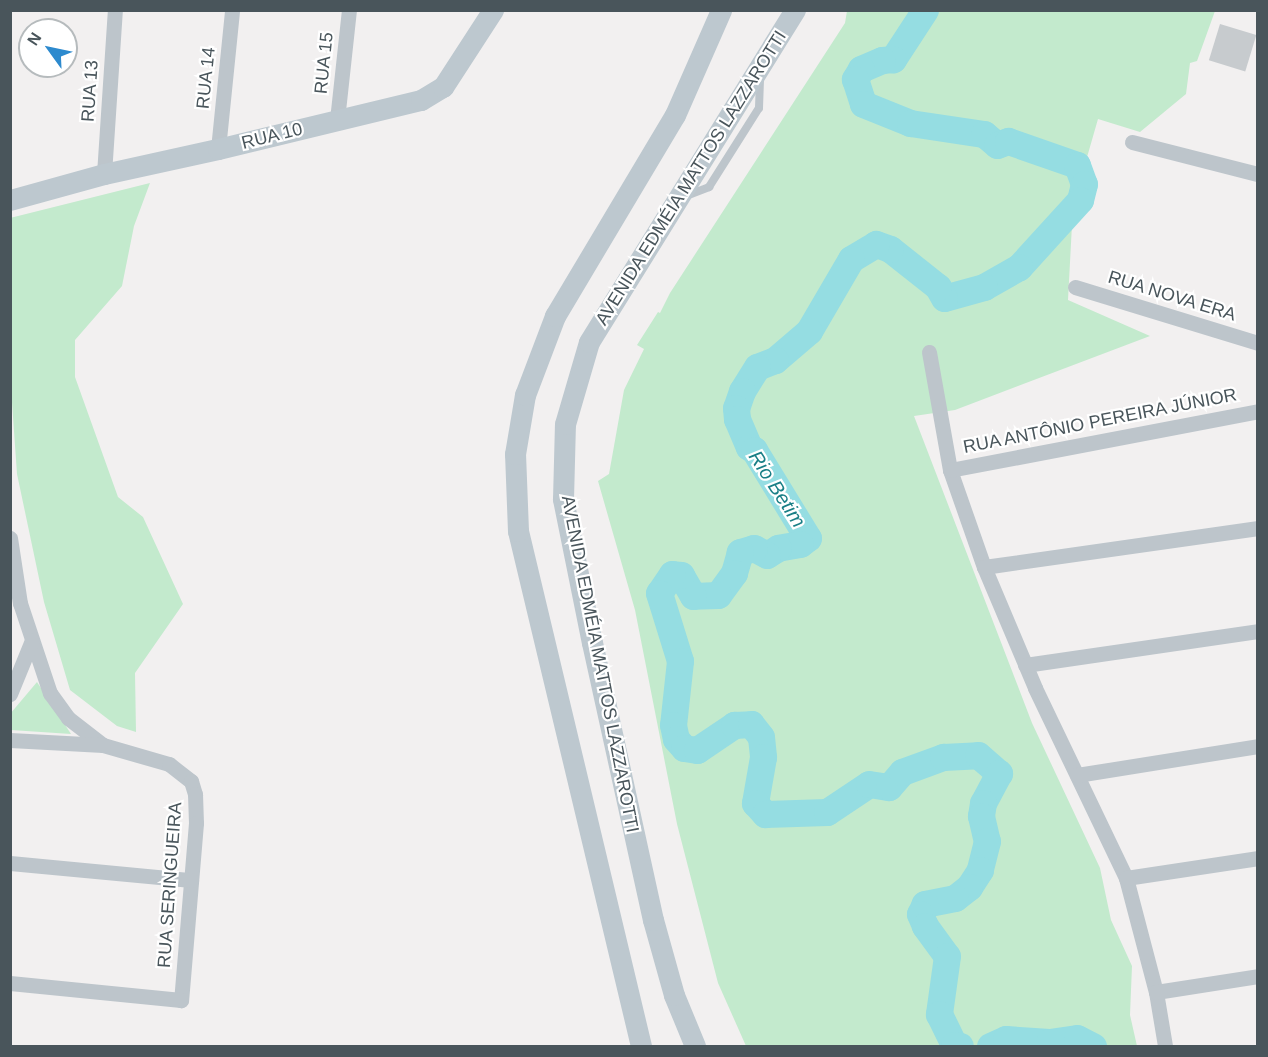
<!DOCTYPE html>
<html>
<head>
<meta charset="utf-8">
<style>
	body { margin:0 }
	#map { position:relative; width:1268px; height:1057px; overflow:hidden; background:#f2f0f0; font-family:Arial,sans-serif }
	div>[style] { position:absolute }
	.green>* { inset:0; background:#c3eacd }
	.river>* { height:27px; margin:-13.5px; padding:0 13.5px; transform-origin:13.5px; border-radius:13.5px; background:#95dde2 }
	.building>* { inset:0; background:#c7cbce; transform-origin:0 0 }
	.lane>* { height:8px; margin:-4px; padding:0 4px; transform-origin:4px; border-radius:4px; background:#bdc5cb }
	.street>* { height:15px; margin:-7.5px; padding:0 7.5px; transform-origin:7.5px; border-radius:7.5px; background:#bdc5cb }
	.secondary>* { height:21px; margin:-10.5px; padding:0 10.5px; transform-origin:10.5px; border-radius:10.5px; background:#bdc8cf }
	span { translate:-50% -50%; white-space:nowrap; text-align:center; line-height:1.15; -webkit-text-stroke:4.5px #fff; paint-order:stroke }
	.street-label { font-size:18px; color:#49555b }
	.water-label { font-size:20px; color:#1a7f86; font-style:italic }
	.frame { position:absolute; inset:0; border:12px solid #49555b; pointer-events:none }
	.north { position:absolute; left:18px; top:18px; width:60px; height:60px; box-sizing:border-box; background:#fff; border:2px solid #b6bbbd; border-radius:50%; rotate:303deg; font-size:16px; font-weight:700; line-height:24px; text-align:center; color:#49555b }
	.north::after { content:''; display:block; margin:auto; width:21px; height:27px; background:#2d8ace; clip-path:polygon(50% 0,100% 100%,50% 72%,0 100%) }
</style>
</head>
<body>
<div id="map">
	<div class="green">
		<div style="clip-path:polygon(847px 11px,1215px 11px,1197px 61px,1190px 63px,1186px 94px,1140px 132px,1098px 119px,1073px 206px,1068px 300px,1150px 336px,955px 410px,914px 416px,1032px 723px,1100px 868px,1111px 920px,1132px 966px,1130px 1015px,1137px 1046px,746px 1046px,718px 983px,677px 824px,635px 610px,598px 481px,609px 474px,624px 390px,644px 349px,637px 345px,658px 312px,660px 313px,670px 293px,845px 23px)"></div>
		<div style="clip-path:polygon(150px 183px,134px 226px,122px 286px,75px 340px,75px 377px,118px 497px,143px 517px,183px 604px,135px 673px,136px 732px,117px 726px,70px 690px,44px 602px,17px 474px,10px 374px,10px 218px)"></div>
		<div style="clip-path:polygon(37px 682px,71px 734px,11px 730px,10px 714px)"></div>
	</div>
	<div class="river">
		<div style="left:925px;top:10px;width:59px;rotate:123.1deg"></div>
		<div style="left:893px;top:59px;width:11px;rotate:175deg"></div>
		<div style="left:882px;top:60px;width:23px;rotate:157deg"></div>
		<div style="left:861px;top:69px;width:12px;rotate:121deg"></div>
		<div style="left:855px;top:79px;width:26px;rotate:72deg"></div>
		<div style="left:863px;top:104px;width:51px;rotate:22deg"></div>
		<div style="left:910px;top:123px;width:75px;rotate:8.5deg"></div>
		<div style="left:984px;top:134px;width:17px;rotate:40deg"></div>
		<div style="left:997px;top:145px;width:12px;rotate:-20deg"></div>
		<div style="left:1008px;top:141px;width:73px;rotate:19.2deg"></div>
		<div style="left:1077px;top:165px;width:20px;rotate:70deg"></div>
		<div style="left:1084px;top:184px;width:16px;rotate:104deg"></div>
		<div style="left:1080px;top:200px;width:91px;rotate:132.3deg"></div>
		<div style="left:1019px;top:267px;width:40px;rotate:150.3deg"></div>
		<div style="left:984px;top:287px;width:41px;rotate:164.6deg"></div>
		<div style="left:944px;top:298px;width:13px;rotate:-119deg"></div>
		<div style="left:938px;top:287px;width:61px;rotate:-141.6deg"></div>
		<div style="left:890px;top:249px;width:15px;rotate:-160deg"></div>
		<div style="left:876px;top:244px;width:29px;rotate:149deg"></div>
		<div style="left:851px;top:259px;width:83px;rotate:120.3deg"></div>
		<div style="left:809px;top:331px;width:45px;rotate:139.5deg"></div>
		<div style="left:775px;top:360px;width:19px;rotate:159deg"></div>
		<div style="left:757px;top:367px;width:28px;rotate:122deg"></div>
		<div style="left:742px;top:391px;width:18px;rotate:109deg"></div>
		<div style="left:736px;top:408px;width:11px;rotate:85deg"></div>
		<div style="left:737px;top:419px;width:30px;rotate:67deg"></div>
		<div style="left:749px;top:447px;width:6px;rotate:31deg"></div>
		<div style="left:754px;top:450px;width:103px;rotate:58.5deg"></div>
		<div style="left:808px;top:538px;width:10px;rotate:143deg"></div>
		<div style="left:800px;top:544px;width:22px;rotate:170deg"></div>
		<div style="left:778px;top:548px;width:13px;rotate:148deg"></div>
		<div style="left:767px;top:555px;width:15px;rotate:-152deg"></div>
		<div style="left:754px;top:548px;width:15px;rotate:164deg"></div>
		<div style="left:740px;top:552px;width:22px;rotate:106deg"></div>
		<div style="left:734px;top:573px;width:27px;rotate:126deg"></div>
		<div style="left:718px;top:595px;width:25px;rotate:178deg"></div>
		<div style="left:693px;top:596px;width:24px;rotate:-120deg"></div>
		<div style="left:681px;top:575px;width:9px;rotate:-174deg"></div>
		<div style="left:672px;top:574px;width:23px;rotate:124deg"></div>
		<div style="left:659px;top:593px;width:71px;rotate:72.8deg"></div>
		<div style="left:680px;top:661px;width:64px;rotate:96.2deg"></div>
		<div style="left:673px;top:725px;width:14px;rotate:78deg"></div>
		<div style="left:676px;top:739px;width:12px;rotate:48deg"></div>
		<div style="left:684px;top:748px;width:13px;rotate:9deg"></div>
		<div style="left:697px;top:750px;width:45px;rotate:-34deg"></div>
		<div style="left:734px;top:725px;width:17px;rotate:-3deg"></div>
		<div style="left:751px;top:724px;width:16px;rotate:52deg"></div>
		<div style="left:761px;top:737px;width:20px;rotate:84deg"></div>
		<div style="left:763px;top:757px;width:47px;rotate:99.9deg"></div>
		<div style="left:755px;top:803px;width:15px;rotate:48deg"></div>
		<div style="left:765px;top:814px;width:62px;rotate:-1.8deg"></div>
		<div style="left:827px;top:812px;width:50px;rotate:-33.7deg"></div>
		<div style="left:869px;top:784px;width:20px;rotate:9deg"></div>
		<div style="left:889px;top:787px;width:20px;rotate:-49deg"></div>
		<div style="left:902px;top:772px;width:44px;rotate:-20.1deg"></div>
		<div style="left:943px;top:757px;width:35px;rotate:-3deg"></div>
		<div style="left:978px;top:755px;width:28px;rotate:41deg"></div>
		<div style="left:999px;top:773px;width:34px;rotate:118deg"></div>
		<div style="left:983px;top:803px;width:13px;rotate:99deg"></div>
		<div style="left:981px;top:816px;width:26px;rotate:77deg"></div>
		<div style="left:987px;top:841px;width:30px;rotate:104deg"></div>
		<div style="left:980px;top:870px;width:20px;rotate:123deg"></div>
		<div style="left:969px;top:887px;width:18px;rotate:142deg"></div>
		<div style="left:955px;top:898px;width:31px;rotate:169deg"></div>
		<div style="left:925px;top:904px;width:11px;rotate:117deg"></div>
		<div style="left:920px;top:914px;width:13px;rotate:67deg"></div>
		<div style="left:925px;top:926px;width:37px;rotate:54deg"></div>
		<div style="left:947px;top:956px;width:59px;rotate:97.9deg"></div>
		<div style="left:939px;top:1014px;width:34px;rotate:64deg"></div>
		<div style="left:954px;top:1045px;width:6px;rotate:9deg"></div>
		<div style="left:990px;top:1046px;width:17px;rotate:-24deg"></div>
		<div style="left:1006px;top:1039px;width:43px;rotate:4deg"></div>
		<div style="left:1049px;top:1042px;width:28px;rotate:-8deg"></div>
		<div style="left:1077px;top:1038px;width:18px;rotate:27deg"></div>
	</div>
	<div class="building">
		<div style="left:1220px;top:24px;width:38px;height:38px;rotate:17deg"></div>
	</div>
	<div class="lane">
		<div style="left:686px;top:196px;width:25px;rotate:-21deg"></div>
		<div style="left:709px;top:187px;width:93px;rotate:-57.7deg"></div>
		<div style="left:759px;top:108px;width:31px;rotate:-88deg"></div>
	</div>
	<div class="street">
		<div style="left:337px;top:120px;width:111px;rotate:-83.8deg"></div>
		<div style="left:1132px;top:142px;width:130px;rotate:14.3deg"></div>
		<div style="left:218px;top:149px;width:140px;rotate:-84.2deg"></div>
		<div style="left:104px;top:174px;width:164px;rotate:-86.2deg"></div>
		<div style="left:1075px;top:287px;width:191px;rotate:17deg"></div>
		<div style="left:929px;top:352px;width:120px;rotate:79.9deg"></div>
		<div style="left:950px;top:470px;width:103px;rotate:70.7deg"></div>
		<div style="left:984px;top:567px;width:131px;rotate:67.1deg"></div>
		<div style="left:1035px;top:688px;width:211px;rotate:64.4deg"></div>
		<div style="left:1126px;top:878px;width:118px;rotate:75.3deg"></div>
		<div style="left:1156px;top:992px;width:55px;rotate:80.5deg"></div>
		<div style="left:950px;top:470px;width:314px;rotate:-10.8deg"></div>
		<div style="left:10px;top:538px;width:66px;rotate:81.3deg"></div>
		<div style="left:20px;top:603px;width:95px;rotate:71.6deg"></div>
		<div style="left:50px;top:693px;width:31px;rotate:54deg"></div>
		<div style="left:68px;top:718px;width:44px;rotate:37.6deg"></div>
		<div style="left:103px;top:745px;width:69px;rotate:16.1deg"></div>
		<div style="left:169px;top:764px;width:28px;rotate:38deg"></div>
		<div style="left:191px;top:781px;width:14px;rotate:73deg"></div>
		<div style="left:195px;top:794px;width:29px;rotate:88deg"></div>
		<div style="left:196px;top:823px;width:178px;rotate:94.8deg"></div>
		<div style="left:181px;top:1000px;width:172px;rotate:-174.3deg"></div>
		<div style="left:984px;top:567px;width:277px;rotate:-8.1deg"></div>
		<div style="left:1025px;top:665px;width:235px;rotate:-8.3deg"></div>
		<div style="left:10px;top:694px;width:58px;rotate:-67.8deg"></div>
		<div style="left:10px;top:740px;width:93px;rotate:3.1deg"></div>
		<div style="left:1077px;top:775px;width:183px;rotate:-9.1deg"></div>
		<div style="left:10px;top:863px;width:182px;rotate:5.4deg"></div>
		<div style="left:1126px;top:878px;width:134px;rotate:-8.6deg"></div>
		<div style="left:1156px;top:992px;width:103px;rotate:-8.9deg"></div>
	</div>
	<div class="secondary">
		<div style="left:10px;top:200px;width:98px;rotate:-15.5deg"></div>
		<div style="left:104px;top:174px;width:117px;rotate:-12.4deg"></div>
		<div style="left:218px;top:149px;width:209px;rotate:-13.6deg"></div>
		<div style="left:421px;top:100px;width:26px;rotate:-31deg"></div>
		<div style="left:443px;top:87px;width:92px;rotate:-57deg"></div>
		<div style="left:641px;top:1046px;width:529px;rotate:-103.43deg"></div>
		<div style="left:518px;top:531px;width:77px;rotate:-92.2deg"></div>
		<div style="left:515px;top:454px;width:60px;rotate:-80.4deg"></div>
		<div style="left:525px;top:395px;width:85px;rotate:-69.2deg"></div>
		<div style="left:555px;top:316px;width:234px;rotate:-59.2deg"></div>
		<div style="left:675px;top:115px;width:115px;rotate:-66.3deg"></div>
		<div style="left:695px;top:1046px;width:55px;rotate:-112.4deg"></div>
		<div style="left:674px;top:995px;width:78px;rotate:-105.6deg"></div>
		<div style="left:653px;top:920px;width:284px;rotate:-102.4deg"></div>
		<div style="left:592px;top:643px;width:147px;rotate:-101.4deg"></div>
		<div style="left:563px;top:499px;width:75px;rotate:-88.5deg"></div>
		<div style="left:565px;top:424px;width:85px;rotate:-73.7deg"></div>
		<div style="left:589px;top:342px;width:391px;rotate:-58.2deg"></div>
	</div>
	<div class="street-label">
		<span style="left:324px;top:63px;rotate:-84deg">RUA 15</span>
		<span style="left:206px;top:78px;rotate:-84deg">RUA 14</span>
		<span style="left:90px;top:91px;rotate:-86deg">RUA 13</span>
		<span style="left:272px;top:136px;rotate:-14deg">RUA 10</span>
		<span style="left:691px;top:178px;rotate:-58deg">AVENIDA EDMÉIA MATTOS LAZZAROTTI</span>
		<span style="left:1172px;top:296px;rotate:17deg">RUA NOVA ERA</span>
		<span style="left:1100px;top:421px;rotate:-11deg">RUA ANTÔNIO PEREIRA JÚNIOR</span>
		<span style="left:600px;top:664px;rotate:79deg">AVENIDA EDMÉIA MATTOS LAZZAROTTI</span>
		<span style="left:170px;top:885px;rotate:-86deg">RUA SERINGUEIRA</span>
	</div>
	<div class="water-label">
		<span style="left:777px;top:489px;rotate:57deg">Rio Betim</span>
	</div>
	<div class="frame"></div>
	<div class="north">N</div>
</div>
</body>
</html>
